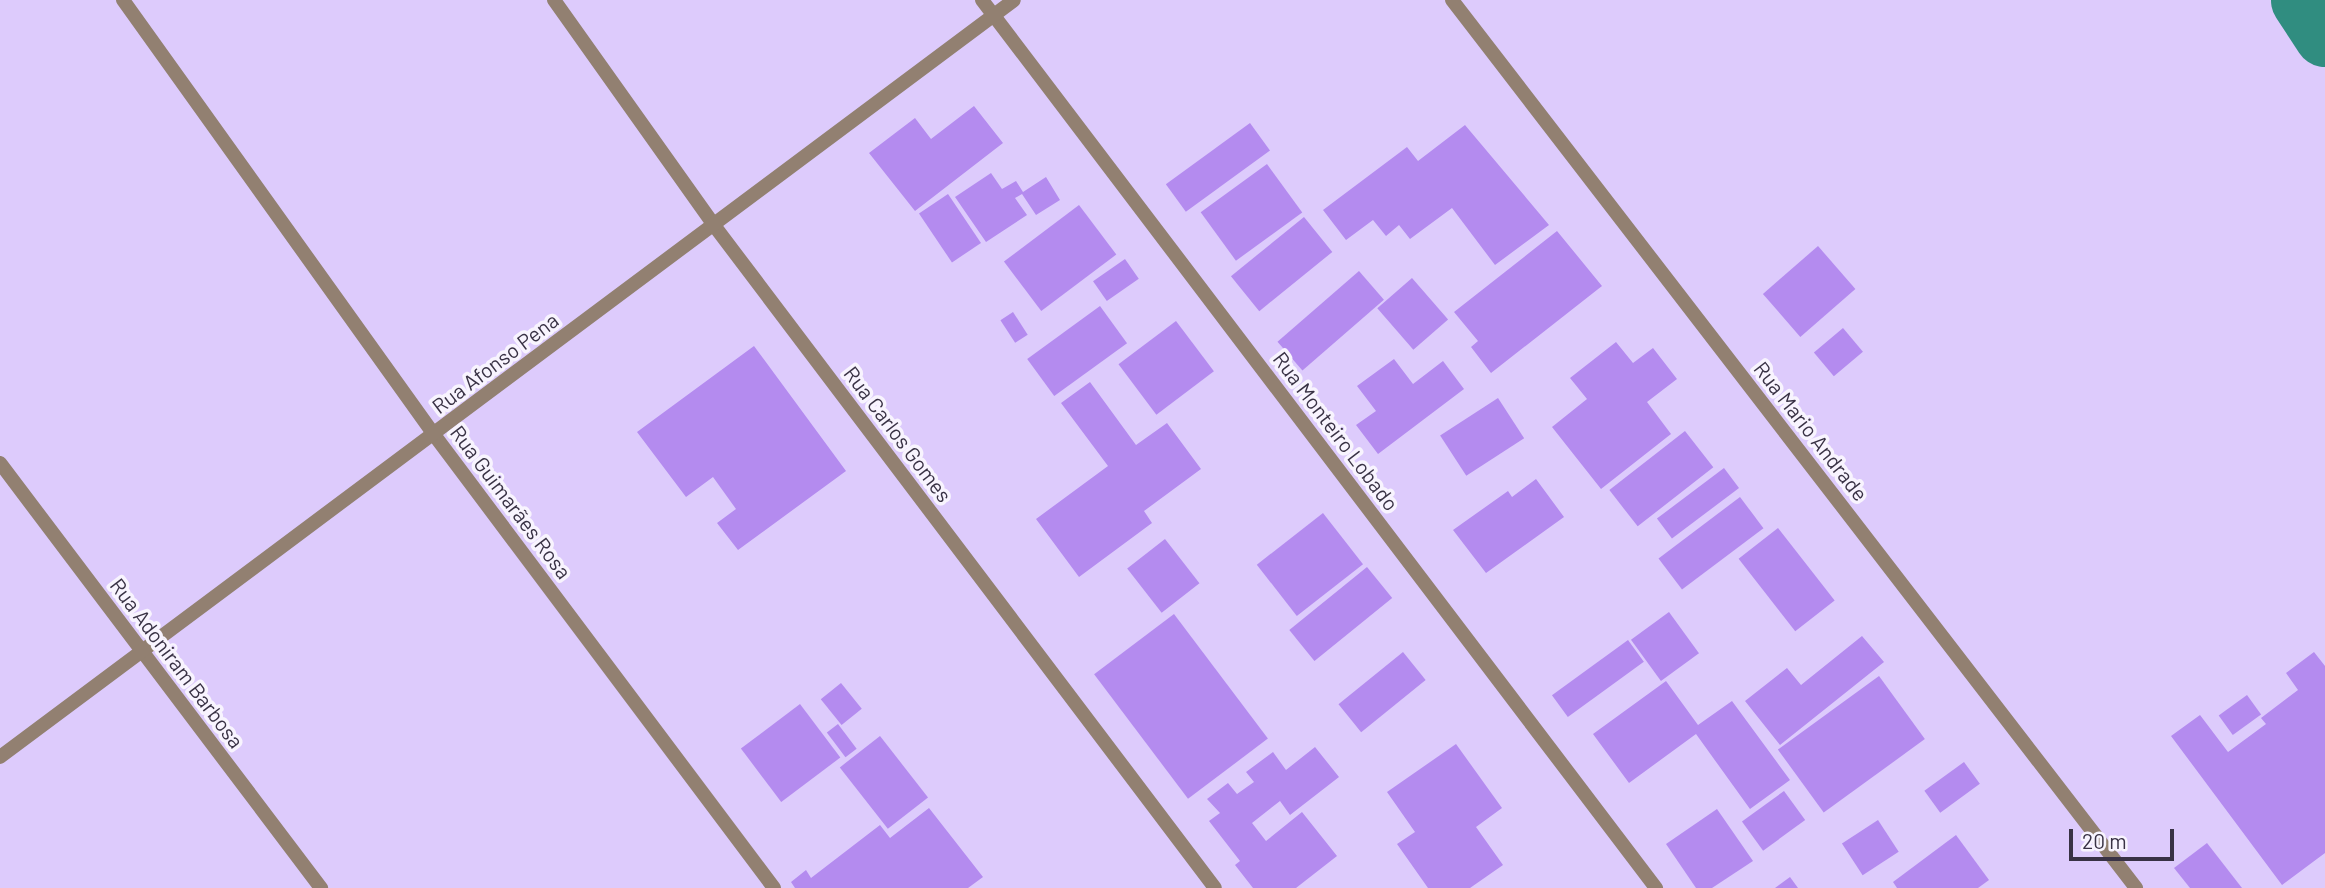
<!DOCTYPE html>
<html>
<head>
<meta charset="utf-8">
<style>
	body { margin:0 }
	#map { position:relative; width:2325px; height:888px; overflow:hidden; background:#ddcbfc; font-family:Barlow,sans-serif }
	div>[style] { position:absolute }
	.river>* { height:63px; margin:-31.5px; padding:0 31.5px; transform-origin:31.5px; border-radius:31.5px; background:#308d80 }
	.building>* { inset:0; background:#b48bef; transform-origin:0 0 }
	.minor>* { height:14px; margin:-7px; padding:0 7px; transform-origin:7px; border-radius:7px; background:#928071 }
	span { translate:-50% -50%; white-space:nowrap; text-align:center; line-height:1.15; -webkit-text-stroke:7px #f8f4fe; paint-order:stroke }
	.street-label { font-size:21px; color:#393245 }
	.scale { position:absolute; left:2069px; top:829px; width:105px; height:32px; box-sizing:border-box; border:4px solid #393245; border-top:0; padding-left:9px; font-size:21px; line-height:24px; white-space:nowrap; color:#393245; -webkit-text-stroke:5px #f8f4fe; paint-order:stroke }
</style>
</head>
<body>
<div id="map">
	<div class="river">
		<div style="left:2302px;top:0;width:42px;rotate:56.7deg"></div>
	</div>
	<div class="building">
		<div style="clip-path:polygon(974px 106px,1003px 143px,915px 211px,869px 153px,915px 118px,931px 139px)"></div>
		<div style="left:1250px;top:123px;width:34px;height:104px;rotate:54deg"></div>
		<div style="clip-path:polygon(1465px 125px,1549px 225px,1495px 265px,1452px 208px,1410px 239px,1399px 225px,1386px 236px,1373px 220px,1346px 240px,1323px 210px,1407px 147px,1418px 161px)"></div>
		<div style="left:1267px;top:164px;width:60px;height:82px;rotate:54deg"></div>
		<div style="clip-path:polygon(991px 173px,1002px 189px,1016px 181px,1023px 192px,1046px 177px,1060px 200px,1036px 215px,1022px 194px,1015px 198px,1027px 215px,986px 242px,955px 197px)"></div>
		<div style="left:948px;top:194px;width:59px;height:35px;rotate:56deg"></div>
		<div style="left:1079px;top:205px;width:62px;height:94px;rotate:53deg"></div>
		<div style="left:1304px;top:217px;width:45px;height:94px;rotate:51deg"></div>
		<div style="clip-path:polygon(1557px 231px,1602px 286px,1491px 373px,1471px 347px,1478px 341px,1454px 312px)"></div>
		<div style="left:1818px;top:246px;width:57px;height:73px;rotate:49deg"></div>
		<div style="left:1125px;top:259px;width:24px;height:39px;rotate:55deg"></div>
		<div style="left:1359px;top:271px;width:38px;height:108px;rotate:49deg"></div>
		<div style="left:1412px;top:278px;width:55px;height:46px;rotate:49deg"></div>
		<div style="left:1100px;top:306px;width:46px;height:90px;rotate:54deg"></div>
		<div style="left:1013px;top:312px;width:27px;height:15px;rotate:57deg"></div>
		<div style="left:1176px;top:321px;width:63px;height:72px;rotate:53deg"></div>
		<div style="left:1843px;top:328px;width:31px;height:38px;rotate:50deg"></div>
		<div style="clip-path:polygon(1616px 342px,1633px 363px,1653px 348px,1677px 379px,1647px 402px,1671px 434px,1601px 489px,1552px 427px,1587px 399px,1570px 378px)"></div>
		<div style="clip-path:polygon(754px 346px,846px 471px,738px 550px,717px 523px,736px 509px,713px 477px,686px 497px,637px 432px)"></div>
		<div style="clip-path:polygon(1394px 359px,1413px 384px,1443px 361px,1464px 389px,1378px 454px,1356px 425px,1376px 411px,1357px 386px)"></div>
		<div style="clip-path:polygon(1090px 382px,1136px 445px,1167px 423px,1201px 469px,1144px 511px,1152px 523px,1079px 577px,1036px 519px,1108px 466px,1061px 403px)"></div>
		<div style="left:1498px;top:398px;width:48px;height:69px;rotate:57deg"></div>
		<div style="left:1685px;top:431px;width:46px;height:96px;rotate:52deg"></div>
		<div style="left:1724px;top:468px;width:25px;height:84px;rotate:53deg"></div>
		<div style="clip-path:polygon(1536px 479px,1564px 517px,1486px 573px,1453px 530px,1508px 491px,1512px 497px)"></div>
		<div style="left:1740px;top:497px;width:39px;height:102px;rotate:53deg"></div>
		<div style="left:1323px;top:513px;width:65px;height:84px;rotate:52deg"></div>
		<div style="left:1778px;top:528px;width:92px;height:50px;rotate:52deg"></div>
		<div style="left:1165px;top:539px;width:56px;height:48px;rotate:52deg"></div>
		<div style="left:1367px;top:567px;width:40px;height:100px;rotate:51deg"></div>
		<div style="left:1669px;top:612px;width:51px;height:47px;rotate:54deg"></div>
		<div style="left:1174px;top:614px;width:156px;height:100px;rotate:53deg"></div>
		<div style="clip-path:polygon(1862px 636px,1884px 662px,1780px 745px,1745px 701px,1787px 668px,1801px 685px)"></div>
		<div style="left:1628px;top:640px;width:27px;height:94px;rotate:54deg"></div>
		<div style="left:1403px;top:652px;width:36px;height:83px;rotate:51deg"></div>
		<div style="clip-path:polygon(2314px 652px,2325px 666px,2325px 853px,2282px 885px,2171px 736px,2200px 715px,2228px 752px,2266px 724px,2261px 718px,2298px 690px,2286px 673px)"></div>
		<div style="left:1879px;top:676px;width:78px;height:125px;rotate:54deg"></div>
		<div style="clip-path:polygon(1666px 681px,1698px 725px,1732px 701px,1790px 780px,1750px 809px,1696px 734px,1629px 783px,1593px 734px)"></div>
		<div style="left:841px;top:683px;width:33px;height:26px;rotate:51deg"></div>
		<div style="left:2247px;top:695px;width:24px;height:35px;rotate:54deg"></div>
		<div style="left:800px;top:704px;width:67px;height:74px;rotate:53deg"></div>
		<div style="left:838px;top:724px;width:31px;height:14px;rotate:53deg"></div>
		<div style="left:880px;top:736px;width:78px;height:51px;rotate:52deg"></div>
		<div style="clip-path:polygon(1456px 744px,1502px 808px,1476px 827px,1503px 865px,1470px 888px,1428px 888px,1397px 844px,1415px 832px,1387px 792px)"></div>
		<div style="clip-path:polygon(1315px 747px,1339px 777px,1290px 815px,1280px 801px,1252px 823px,1266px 841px,1302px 812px,1337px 856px,1296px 888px,1253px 888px,1235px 865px,1240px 861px,1209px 821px,1220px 813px,1207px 799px,1228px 783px,1237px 794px,1254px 782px,1246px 772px,1273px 752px,1286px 770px)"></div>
		<div style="left:1964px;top:762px;width:27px;height:49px;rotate:54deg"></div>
		<div style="left:1784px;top:791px;width:36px;height:52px;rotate:54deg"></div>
		<div style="clip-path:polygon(929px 808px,983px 877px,968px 888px,795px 888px,791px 882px,806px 870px,811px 878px,880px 825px,890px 838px)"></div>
		<div style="clip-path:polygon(1717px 809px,1753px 861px,1712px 888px,1696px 888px,1666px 844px)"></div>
		<div style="left:1878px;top:820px;width:38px;height:43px;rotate:57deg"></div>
		<div style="clip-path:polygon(1956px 835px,1989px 880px,1978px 888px,1897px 888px,1893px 882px)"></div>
		<div style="clip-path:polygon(2207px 843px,2242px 888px,2190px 888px,2174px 868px)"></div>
		<div style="clip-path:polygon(1790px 877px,1798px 888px,1775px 888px)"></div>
	</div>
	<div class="minor">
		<div style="left:123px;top:0;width:536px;rotate:54.41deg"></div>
		<div style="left:435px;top:436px;width:565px;rotate:53.13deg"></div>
		<div style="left:554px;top:0;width:275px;rotate:54.6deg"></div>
		<div style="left:713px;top:224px;width:832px;rotate:52.91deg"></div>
		<div style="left:982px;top:0;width:1115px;rotate:52.8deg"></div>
		<div style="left:1452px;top:0;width:1121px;rotate:52.39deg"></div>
		<div style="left:0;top:463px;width:533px;rotate:52.94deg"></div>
		<div style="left:0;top:757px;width:1265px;rotate:-36.74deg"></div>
	</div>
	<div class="street-label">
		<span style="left:495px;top:363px;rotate:-37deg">Rua Afonso Pena</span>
		<span style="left:1336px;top:431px;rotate:53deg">Rua Monteiro Lobado</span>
		<span style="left:1811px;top:431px;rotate:52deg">Rua Mario Andrade</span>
		<span style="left:898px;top:434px;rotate:53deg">Rua Carlos Gomes</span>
		<span style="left:511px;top:502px;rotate:53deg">Rua Guimarães Rosa</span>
		<span style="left:177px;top:663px;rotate:53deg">Rua Adoniram Barbosa</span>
	</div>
	<div class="scale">20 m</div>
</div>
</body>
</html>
